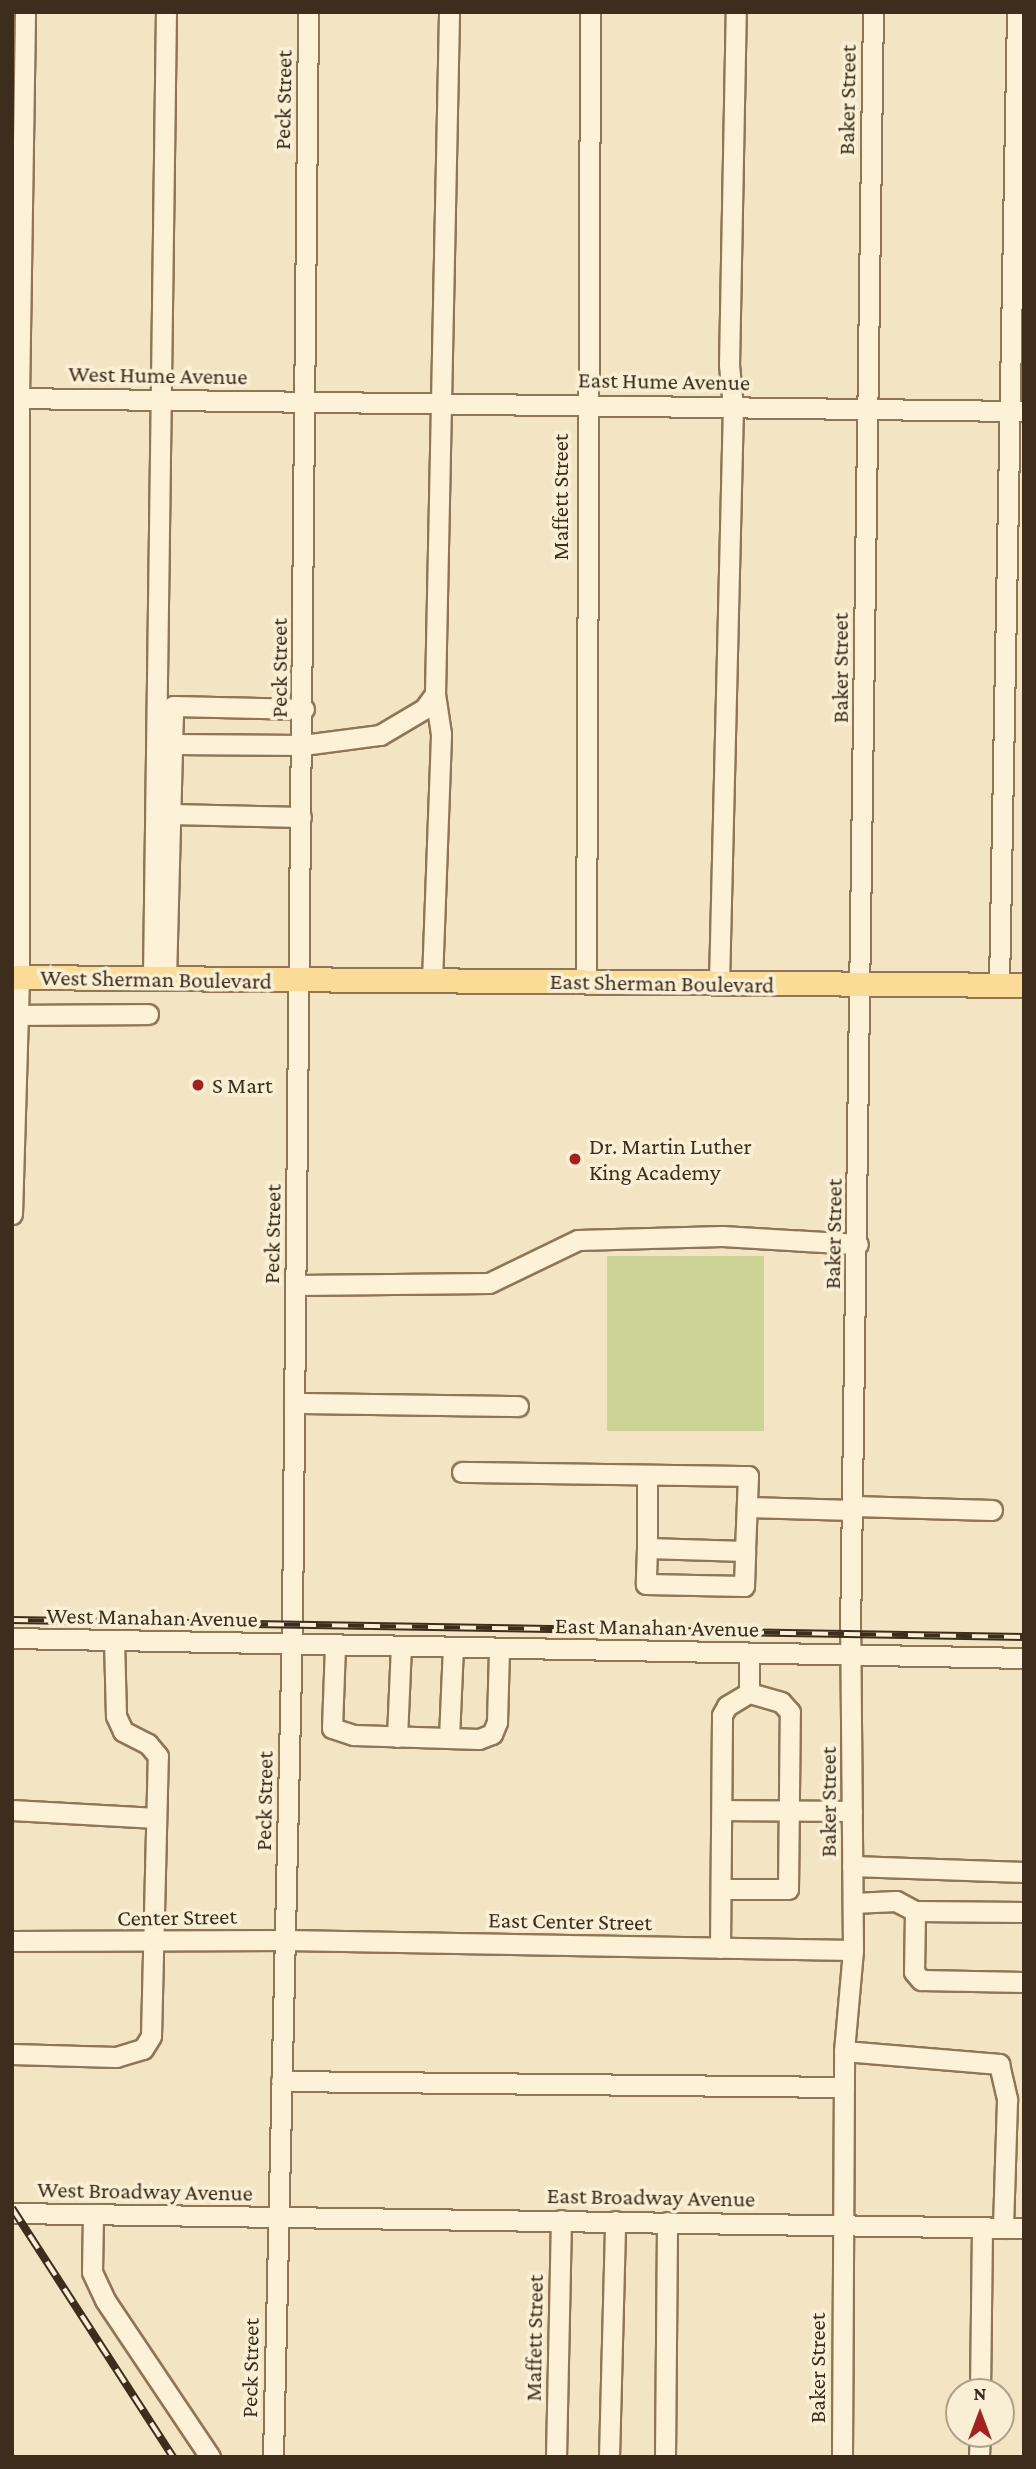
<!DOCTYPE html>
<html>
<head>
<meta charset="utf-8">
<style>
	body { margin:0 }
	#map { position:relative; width:1036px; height:2469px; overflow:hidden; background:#f3e5c3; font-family:"Crimson Pro",serif }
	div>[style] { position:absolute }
	.green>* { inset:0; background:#cbd395; transform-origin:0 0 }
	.roads { filter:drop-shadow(2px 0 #907657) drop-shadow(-2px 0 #907657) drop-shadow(0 2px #907657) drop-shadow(0 -2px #907657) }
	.minor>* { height:19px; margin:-9.5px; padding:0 9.5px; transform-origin:9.5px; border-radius:9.5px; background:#fdf2d8 }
	.major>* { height:23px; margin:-11.5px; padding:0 11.5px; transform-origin:11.5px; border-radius:11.5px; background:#fadc97 }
	.rail>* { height:8px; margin-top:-4px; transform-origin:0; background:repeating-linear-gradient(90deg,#f9efd4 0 16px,#3e2d1d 0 32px); box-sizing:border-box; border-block:2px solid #3e2d1d }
	.dots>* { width:19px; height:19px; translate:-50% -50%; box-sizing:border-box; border:4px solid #f9efd4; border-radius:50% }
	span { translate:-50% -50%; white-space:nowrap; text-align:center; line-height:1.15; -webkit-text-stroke:7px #f9efd4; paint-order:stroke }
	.street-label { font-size:23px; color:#3e2d1d }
	.poi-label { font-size:23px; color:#3e2d1d }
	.left { translate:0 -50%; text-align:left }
	.frame { position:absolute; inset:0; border:14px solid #3e2d1d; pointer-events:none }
	.north { position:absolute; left:945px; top:2378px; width:70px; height:70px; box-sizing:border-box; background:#f9efd4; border:2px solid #aea18b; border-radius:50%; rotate:0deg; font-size:19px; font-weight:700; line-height:28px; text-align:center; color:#3e2d1d }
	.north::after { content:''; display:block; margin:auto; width:24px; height:32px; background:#a72020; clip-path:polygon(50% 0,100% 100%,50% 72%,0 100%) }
</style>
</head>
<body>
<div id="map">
	<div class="green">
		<div style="left:607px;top:1256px;width:157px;height:175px"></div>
	</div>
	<div class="roads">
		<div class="minor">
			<div style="left:12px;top:398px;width:1012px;rotate:0.74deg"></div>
			<div style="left:172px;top:744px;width:38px;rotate:-88deg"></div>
			<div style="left:173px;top:706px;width:131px;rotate:1.3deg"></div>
			<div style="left:171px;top:814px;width:130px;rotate:1.3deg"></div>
			<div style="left:153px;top:977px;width:965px;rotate:-89.23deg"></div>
			<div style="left:166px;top:978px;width:234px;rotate:-88.5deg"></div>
			<div style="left:172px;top:744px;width:131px;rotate:0.4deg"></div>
			<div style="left:303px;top:745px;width:78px;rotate:-7.4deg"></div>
			<div style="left:380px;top:735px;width:51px;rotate:-30.6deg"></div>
			<div style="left:424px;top:709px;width:19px;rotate:-54deg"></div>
			<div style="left:435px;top:694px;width:682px;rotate:-88.82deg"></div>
			<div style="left:432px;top:981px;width:247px;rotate:-87.9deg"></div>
			<div style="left:441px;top:734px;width:40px;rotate:-98.5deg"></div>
			<div style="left:586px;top:981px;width:969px;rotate:-89.76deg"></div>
			<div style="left:719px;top:983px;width:576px;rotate:-88.61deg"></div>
			<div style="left:733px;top:407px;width:42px;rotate:-95.4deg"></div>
			<div style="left:729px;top:365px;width:353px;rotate:-88.9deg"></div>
			<div style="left:999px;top:985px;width:973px;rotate:-88.94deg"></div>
			<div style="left:18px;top:1015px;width:130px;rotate:-0.4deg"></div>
			<div style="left:12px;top:1214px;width:237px;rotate:-88.3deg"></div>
			<div style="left:19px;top:977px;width:580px;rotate:-90deg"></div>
			<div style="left:19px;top:397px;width:385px;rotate:-89.1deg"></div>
			<div style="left:296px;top:1285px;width:193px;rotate:-0.6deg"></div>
			<div style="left:489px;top:1283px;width:99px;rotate:-25.8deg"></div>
			<div style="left:578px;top:1240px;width:144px;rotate:-1.6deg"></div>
			<div style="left:722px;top:1236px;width:136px;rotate:3.4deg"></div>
			<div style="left:294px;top:1403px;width:224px;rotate:0.8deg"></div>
			<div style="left:462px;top:1472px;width:286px;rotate:0.8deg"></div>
			<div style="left:748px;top:1476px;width:75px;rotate:92.3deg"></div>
			<div style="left:745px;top:1551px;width:98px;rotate:-178.2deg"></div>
			<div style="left:647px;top:1548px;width:72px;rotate:-90deg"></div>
			<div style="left:853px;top:1506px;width:139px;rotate:1.6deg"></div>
			<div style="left:747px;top:1507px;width:106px;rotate:1.6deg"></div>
			<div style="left:647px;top:1548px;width:36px;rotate:92deg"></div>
			<div style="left:646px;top:1584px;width:98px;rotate:1.2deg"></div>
			<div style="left:744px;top:1586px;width:35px;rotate:-88deg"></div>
			<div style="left:12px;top:1638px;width:1012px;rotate:1.13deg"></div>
			<div style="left:335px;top:1646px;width:82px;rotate:92.1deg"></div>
			<div style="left:332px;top:1728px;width:23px;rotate:18deg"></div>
			<div style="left:354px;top:1735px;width:125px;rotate:1.8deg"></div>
			<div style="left:479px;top:1739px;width:14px;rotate:-21deg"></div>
			<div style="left:492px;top:1734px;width:13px;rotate:-67deg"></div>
			<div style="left:497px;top:1722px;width:73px;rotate:-88.4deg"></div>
			<div style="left:397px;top:1737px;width:90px;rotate:-87.5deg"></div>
			<div style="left:449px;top:1738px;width:90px;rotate:-87.5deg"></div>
			<div style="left:12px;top:1810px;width:144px;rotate:3.2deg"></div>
			<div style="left:722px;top:1810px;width:130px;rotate:0.4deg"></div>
			<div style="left:852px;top:1866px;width:172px;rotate:2deg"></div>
			<div style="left:721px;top:1889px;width:67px"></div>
			<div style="left:788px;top:1889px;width:177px;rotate:-89.4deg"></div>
			<div style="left:790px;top:1712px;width:13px;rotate:-132deg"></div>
			<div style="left:781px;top:1702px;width:33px;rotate:-164deg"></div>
			<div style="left:853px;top:1903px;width:43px;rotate:-2.7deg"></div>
			<div style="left:896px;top:1901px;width:21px;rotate:28deg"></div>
			<div style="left:915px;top:1911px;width:109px;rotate:0.5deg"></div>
			<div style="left:915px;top:1911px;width:61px;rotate:90.9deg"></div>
			<div style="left:914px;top:1972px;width:11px;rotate:49deg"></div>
			<div style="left:921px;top:1980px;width:103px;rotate:1.1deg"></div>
			<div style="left:12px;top:1941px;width:274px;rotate:-0.2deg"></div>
			<div style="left:286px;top:1940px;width:567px;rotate:1.01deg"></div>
			<div style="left:720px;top:1948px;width:233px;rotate:-89.5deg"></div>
			<div style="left:722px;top:1715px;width:10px;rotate:-61deg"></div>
			<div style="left:727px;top:1706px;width:26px;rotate:-31deg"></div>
			<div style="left:749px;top:1693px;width:40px;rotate:-90deg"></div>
			<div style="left:844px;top:2051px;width:156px;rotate:4.8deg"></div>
			<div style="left:999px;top:2064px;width:37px;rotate:77deg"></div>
			<div style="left:1007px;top:2100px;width:128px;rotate:91.8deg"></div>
			<div style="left:12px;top:2054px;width:104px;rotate:1.7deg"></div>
			<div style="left:116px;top:2057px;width:28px;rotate:-17deg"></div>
			<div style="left:143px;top:2049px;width:15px;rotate:-58deg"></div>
			<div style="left:151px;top:2036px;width:280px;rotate:-88.6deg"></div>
			<div style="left:158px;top:1756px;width:16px;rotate:-130deg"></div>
			<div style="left:148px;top:1744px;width:28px;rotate:-153deg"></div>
			<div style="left:123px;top:1731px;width:17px;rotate:-115deg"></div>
			<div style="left:116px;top:1716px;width:75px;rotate:-91.5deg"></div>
			<div style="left:281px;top:2081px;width:563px;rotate:0.61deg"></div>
			<div style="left:12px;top:2213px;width:1012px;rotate:0.85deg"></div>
			<div style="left:93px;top:2215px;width:57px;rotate:91deg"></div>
			<div style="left:92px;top:2272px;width:31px;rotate:65deg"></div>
			<div style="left:105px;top:2300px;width:189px;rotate:56.2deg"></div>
			<div style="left:980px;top:2392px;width:165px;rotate:-89.3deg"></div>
			<div style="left:273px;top:2457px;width:834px;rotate:-88.69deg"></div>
			<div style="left:292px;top:1623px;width:1611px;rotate:-89.43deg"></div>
			<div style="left:556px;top:2457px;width:237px;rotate:-88.8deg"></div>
			<div style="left:609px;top:2457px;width:236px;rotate:-88.5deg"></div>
			<div style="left:665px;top:2457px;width:235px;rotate:-89.5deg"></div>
			<div style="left:842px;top:2457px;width:406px;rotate:-89.7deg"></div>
			<div style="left:844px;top:2051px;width:101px;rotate:-84.9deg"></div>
			<div style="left:853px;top:1950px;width:315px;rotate:-90.5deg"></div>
			<div style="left:850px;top:1635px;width:1623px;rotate:-89.19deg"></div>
			<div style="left:979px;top:2457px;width:23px;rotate:-88deg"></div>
		</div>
		<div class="major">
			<div style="left:12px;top:977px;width:1012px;rotate:0.45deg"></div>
		</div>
	</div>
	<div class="rail">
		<div style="left:12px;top:1620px;width:1012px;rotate:0.96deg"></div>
		<div style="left:12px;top:2208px;width:297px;rotate:57.1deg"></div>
	</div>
	<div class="dots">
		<div style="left:198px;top:1085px;background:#a72020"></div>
		<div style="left:575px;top:1159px;background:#a72020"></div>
	</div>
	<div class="street-label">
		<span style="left:283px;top:100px;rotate:-89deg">Peck Street</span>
		<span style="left:847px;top:100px;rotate:-89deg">Baker Street</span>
		<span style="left:158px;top:375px;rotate:1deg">West Hume Avenue</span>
		<span style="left:664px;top:381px;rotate:1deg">East Hume Avenue</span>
		<span style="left:560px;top:497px;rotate:-90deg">Maffett Street</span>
		<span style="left:279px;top:668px;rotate:-90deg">Peck Street</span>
		<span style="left:840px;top:668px;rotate:-90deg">Baker Street</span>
		<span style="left:156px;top:979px;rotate:1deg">West Sherman Boulevard</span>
		<span style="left:662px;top:983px;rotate:1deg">East Sherman Boulevard</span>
		<span style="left:272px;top:1234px;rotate:-89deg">Peck Street</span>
		<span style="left:833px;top:1234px;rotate:-89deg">Baker Street</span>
		<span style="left:152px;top:1617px;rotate:1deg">West Manahan Avenue</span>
		<span style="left:657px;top:1627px;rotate:1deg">East Manahan Avenue</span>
		<span style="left:264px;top:1801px;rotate:-89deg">Peck Street</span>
		<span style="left:828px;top:1802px;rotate:-90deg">Baker Street</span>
		<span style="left:177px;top:1917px;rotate:-1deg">Center Street</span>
		<span style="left:570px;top:1921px;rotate:1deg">East Center Street</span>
		<span style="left:145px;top:2191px;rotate:1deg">West Broadway Avenue</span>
		<span style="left:651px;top:2197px;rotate:1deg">East Broadway Avenue</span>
		<span style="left:534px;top:2338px;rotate:-89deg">Maffett Street</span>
		<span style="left:250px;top:2368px;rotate:-89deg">Peck Street</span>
		<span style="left:817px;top:2368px;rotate:-90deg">Baker Street</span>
	</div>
	<div class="poi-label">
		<span class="left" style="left:212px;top:1085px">S Mart</span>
		<span class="left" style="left:589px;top:1159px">Dr. Martin Luther<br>King Academy</span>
	</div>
	<div class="frame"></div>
	<div class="north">N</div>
</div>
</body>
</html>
